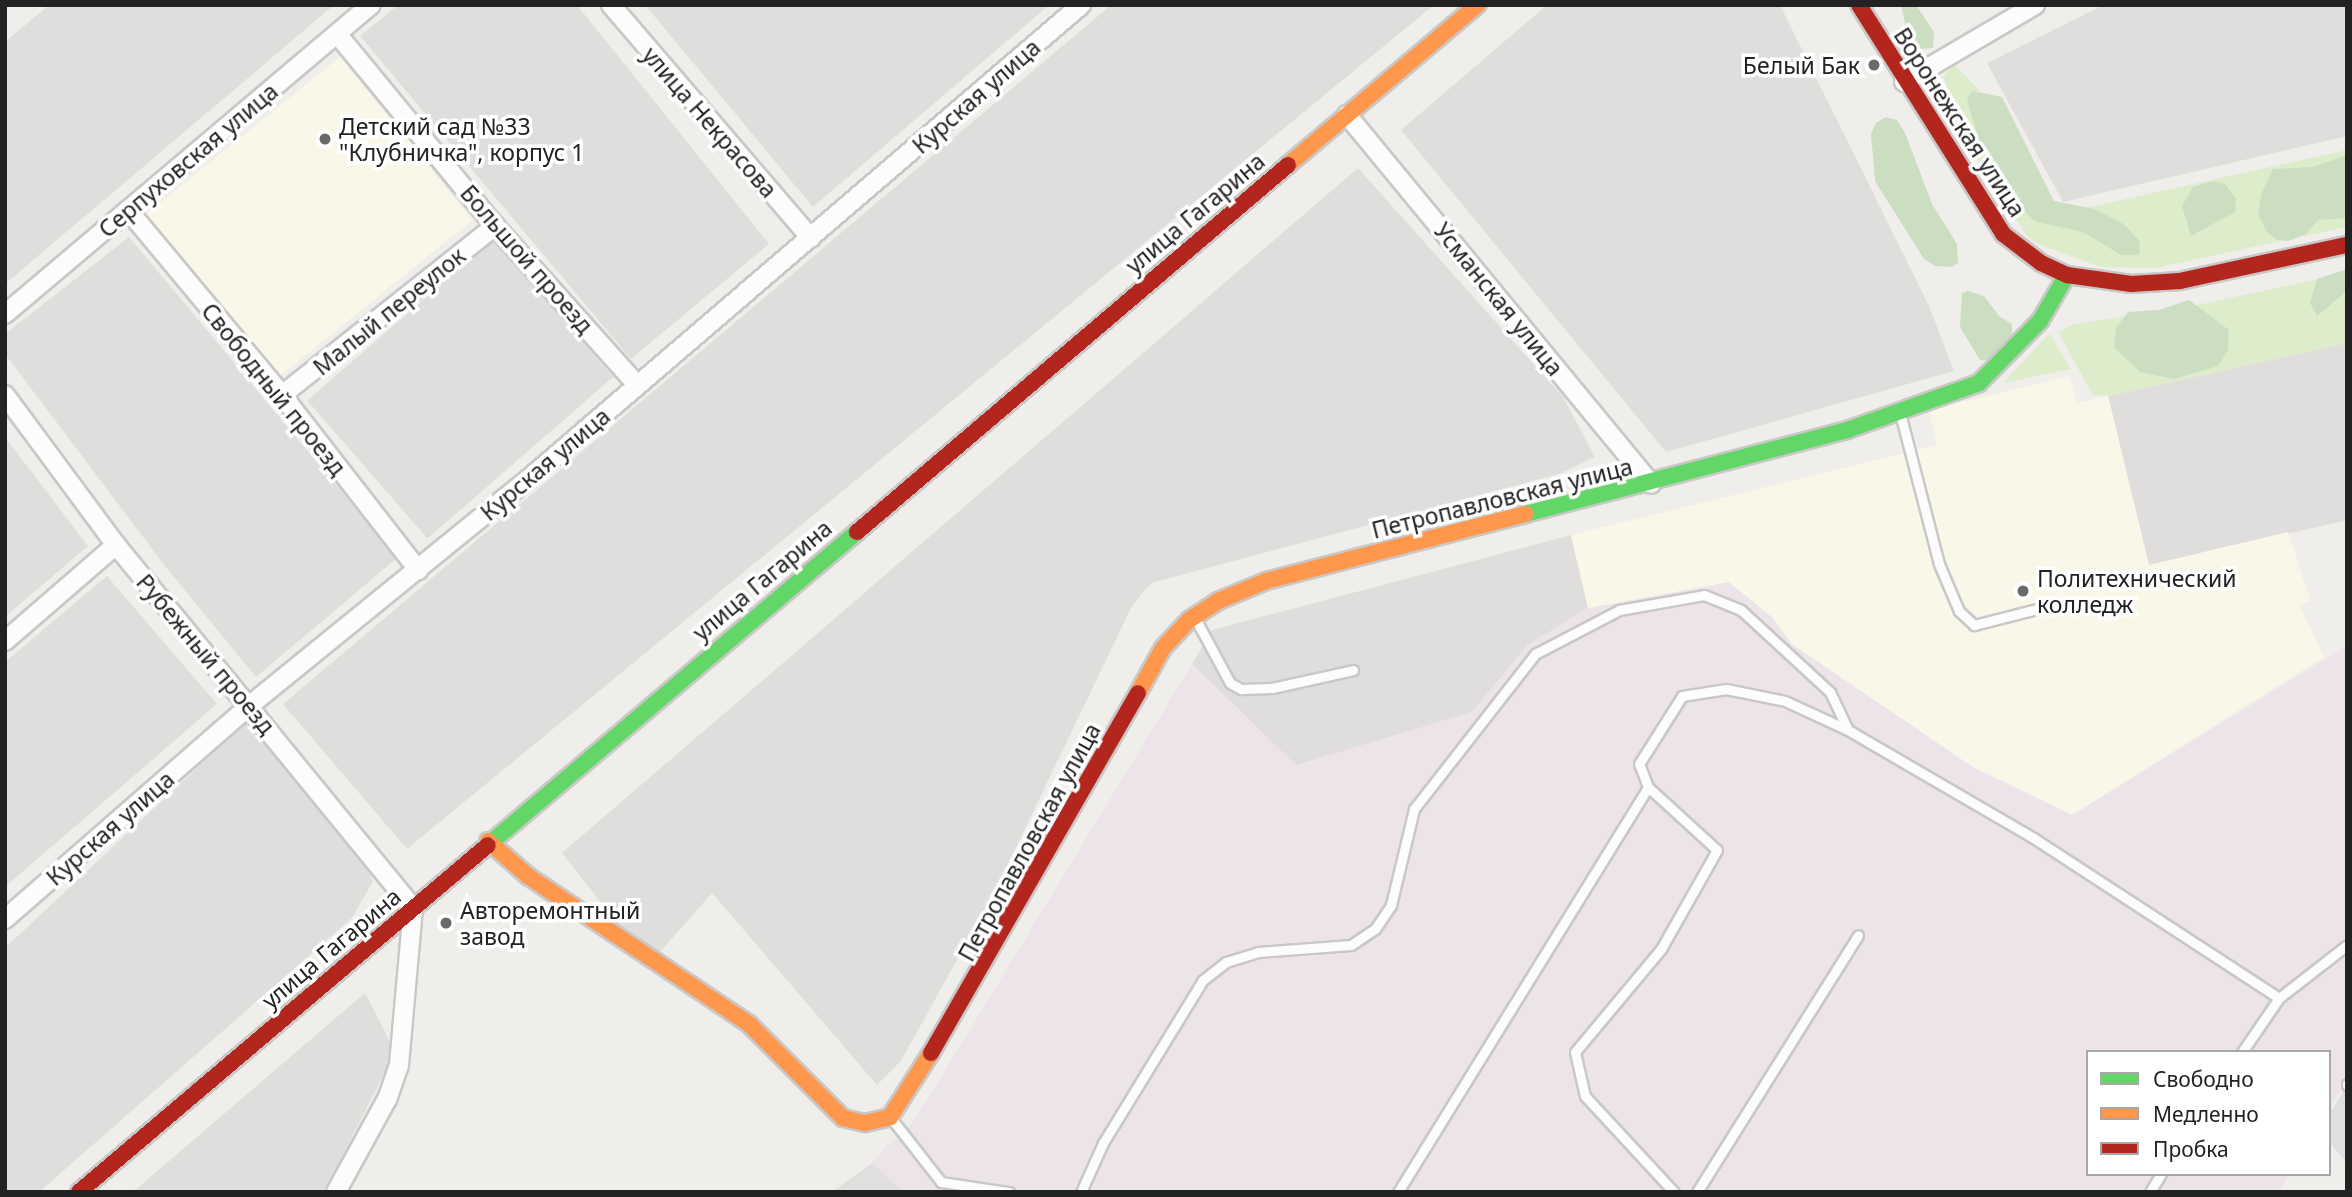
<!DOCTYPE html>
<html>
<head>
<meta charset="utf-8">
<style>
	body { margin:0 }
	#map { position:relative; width:2352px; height:1197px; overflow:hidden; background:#f0eeeb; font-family:"Noto Sans",sans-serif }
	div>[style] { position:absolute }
	.residential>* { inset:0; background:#dfdedc; transform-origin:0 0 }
	.industrial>* { inset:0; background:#ede4e9 }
	.education>* { inset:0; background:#f8f7e8; transform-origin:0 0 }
	.grass>* { inset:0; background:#ddeccb }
	.forest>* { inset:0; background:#cbdec1 }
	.parking>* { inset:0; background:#e0dfde }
	.roads { filter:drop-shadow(2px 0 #c9c8c7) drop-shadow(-2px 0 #c9c8c7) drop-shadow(0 2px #c9c8c7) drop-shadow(0 -2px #c9c8c7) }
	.lane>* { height:9px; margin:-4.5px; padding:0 4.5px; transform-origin:4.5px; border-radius:4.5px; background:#fdfcfc }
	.street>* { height:18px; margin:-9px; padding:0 9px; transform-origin:9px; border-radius:9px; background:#fdfcfc }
	.fast>* { height:16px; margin:-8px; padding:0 8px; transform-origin:8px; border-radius:8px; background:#63d668 }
	.slow>* { height:16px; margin:-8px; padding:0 8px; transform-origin:8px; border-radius:8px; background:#ff974d }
	.jam>* { height:16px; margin:-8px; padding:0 8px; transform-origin:8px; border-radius:8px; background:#b3261e }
	.dots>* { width:19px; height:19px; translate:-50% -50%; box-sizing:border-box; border:4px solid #fff; border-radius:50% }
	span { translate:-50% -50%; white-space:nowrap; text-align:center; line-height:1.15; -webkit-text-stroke:7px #fff; paint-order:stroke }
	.poi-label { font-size:23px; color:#222 }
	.right { translate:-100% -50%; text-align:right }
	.left { translate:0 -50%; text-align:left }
	.street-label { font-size:23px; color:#222 }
	.frame { position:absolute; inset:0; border:7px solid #222; pointer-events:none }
	.legend { position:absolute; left:2086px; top:1050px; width:245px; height:126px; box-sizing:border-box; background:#fff; border:2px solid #a7a7a7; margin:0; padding:9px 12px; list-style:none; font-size:21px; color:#222 }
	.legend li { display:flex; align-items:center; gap:14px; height:35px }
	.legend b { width:35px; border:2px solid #a7a7a7 }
</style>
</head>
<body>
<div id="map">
	<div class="residential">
		<div style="clip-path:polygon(49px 5px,334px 5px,5px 284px,5px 42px)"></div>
		<div style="clip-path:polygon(398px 5px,577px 5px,769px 244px,631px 359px,360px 36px)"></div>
		<div style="clip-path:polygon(645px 5px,1049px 5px,813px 207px)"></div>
		<div style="clip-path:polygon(1111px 5px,1434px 5px,407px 849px,283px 704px)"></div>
		<div style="clip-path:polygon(1547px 5px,1780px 5px,1929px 306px,1954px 371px,1666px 452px,1401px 130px)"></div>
		<div style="clip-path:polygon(2103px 5px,2347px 5px,2347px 136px,2063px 202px,1987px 63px)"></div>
		<div style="clip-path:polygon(1358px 168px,1563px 397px,1595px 457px,1559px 474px,1151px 583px,1132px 606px,996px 889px,901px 1061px,877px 1085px,712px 893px,659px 953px,617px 923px,562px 853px)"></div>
		<div style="clip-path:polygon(129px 237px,397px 558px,256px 677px,165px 566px,5px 354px,5px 334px)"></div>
		<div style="left:493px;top:239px;width:183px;height:246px;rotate:49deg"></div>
		<div style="clip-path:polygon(2347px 343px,2347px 520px,2149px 566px,2108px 396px)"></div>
		<div style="clip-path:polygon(5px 437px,88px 546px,5px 617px)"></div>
		<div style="clip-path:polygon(1571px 535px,1588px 608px,1528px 645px,1472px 712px,1296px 766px,1192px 664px,1212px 630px)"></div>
		<div style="clip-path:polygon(107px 576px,217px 704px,5px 887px,5px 662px)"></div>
		<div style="clip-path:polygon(248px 720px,361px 858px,373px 881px,352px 918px,39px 1192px,5px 1192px,5px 948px)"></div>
		<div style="clip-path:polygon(365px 993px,392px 1046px,391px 1060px,324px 1192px,133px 1192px)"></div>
	</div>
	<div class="industrial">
		<div style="clip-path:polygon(1729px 582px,1773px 618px,1791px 644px,1973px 767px,2072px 815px,2347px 646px,2347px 1080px,2329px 1109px,2329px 1052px,2088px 1052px,2088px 1174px,2289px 1174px,2278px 1192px,904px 1192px,872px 1163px,888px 1144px,904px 1135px,926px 1102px,1192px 664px,1296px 765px,1472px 712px,1528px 645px,1588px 608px)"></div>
	</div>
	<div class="education">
		<div style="left:340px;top:57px;width:210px;height:253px;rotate:51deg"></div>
		<div style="clip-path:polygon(2070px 376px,2077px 403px,2108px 396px,2149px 565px,2288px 532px,2310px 600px,2300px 606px,2324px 657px,2072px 815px,1973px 767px,1791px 643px,1773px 618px,1729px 582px,1588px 608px,1571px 535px,1937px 445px,1929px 410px)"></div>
	</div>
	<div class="grass">
		<div style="clip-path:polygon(1954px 64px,1978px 89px,2058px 214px,2347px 150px,2347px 227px,2155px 268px,2101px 267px,2038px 244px,2027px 236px,1953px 122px,1960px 116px,1943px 77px)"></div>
		<div style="clip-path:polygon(2347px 273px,2347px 343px,2108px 396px,2093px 395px,2058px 332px,2074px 324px,2188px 307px)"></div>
		<div style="clip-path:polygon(2050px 334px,2071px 369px,2003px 383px,2046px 337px)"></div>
	</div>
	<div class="forest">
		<div style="clip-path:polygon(1901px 5px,1916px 5px,1934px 32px,1933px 48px,1920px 49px,1909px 40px)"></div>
		<div style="clip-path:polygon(1972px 91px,2002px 97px,2054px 201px,2095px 209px,2125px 225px,2140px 242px,2139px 255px,2121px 255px,2083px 232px,2037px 222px,2028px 215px,2008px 189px,1999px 166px,1980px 144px,1967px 100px)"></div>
		<div style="clip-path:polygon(1886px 117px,1897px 120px,1905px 133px,1932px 204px,1957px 244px,1958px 263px,1952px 267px,1935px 266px,1924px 259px,1875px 181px,1871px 134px,1876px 123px)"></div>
		<div style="clip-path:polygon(2347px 155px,2347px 218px,2318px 220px,2306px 234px,2289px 241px,2277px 240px,2267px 232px,2258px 215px,2261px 195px,2273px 169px,2313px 167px)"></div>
		<div style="clip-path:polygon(2214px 181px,2225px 184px,2236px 199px,2235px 212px,2191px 236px,2182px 206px,2193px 187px)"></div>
		<div style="clip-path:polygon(2347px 269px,2347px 291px,2317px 316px,2310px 303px,2317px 279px)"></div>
		<div style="clip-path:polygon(1968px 291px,1984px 296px,1999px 316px,2012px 324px,2012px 333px,1992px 361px,1980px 360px,1960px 327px,1962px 293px)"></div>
		<div style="clip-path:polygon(2189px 300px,2229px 330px,2228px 350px,2218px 366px,2174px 379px,2140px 372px,2114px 347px,2116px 328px,2128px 312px,2159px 310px)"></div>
	</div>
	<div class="parking">
		<div style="clip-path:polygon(2347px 1086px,2347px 1160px,2345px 1161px,2329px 1142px,2329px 1114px)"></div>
		<div style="clip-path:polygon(872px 1163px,904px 1192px,832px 1192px)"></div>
	</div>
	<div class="roads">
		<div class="lane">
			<div style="left:1900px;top:413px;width:156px;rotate:75.5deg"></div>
			<div style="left:1939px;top:564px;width:51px;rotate:66.9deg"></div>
			<div style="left:1959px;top:611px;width:21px;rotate:43deg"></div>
			<div style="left:1974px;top:625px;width:69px;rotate:-14.2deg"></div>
			<div style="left:1195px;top:618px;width:74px;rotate:61.7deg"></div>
			<div style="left:1230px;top:683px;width:13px;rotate:29deg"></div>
			<div style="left:1241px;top:689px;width:31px;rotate:-2deg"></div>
			<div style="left:1272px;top:688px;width:83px;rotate:-12.5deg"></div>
			<div style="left:1648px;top:787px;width:93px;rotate:42.4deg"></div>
			<div style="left:1717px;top:850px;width:114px;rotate:119.5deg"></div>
			<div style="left:1661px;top:949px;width:134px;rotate:129.9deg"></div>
			<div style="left:1575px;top:1052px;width:45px;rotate:77.2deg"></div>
			<div style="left:1585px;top:1096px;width:131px;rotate:47.2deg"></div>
			<div style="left:2279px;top:998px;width:86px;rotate:-37.9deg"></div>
			<div style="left:2347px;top:1084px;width:1px;rotate:90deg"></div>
			<div style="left:891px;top:1118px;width:81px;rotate:52deg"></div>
			<div style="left:941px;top:1182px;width:69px;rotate:8.4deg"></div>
			<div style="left:1081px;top:1192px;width:54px;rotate:-65.8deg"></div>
			<div style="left:1103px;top:1143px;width:191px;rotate:-58.5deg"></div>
			<div style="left:1203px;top:980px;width:29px;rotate:-38deg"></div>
			<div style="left:1226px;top:962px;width:34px;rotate:-17deg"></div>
			<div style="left:1258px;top:952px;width:93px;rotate:-4.3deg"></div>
			<div style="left:1351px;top:945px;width:29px;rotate:-34deg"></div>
			<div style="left:1375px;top:929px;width:29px;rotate:-56deg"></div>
			<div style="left:1391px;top:905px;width:99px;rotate:-76.5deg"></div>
			<div style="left:1414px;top:809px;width:197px;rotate:-52deg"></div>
			<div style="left:1535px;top:654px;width:95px;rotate:-27.6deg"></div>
			<div style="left:1619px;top:610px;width:86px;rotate:-10deg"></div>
			<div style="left:1704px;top:595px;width:40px;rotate:22deg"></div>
			<div style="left:1741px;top:610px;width:121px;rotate:42.7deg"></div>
			<div style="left:1830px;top:692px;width:42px;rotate:64.7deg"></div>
			<div style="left:1848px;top:730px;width:216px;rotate:30.2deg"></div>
			<div style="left:2035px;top:839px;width:291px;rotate:33.1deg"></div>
			<div style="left:2279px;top:998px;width:65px;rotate:124.4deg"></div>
			<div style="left:1398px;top:1192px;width:476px;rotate:-58.3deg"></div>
			<div style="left:1648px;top:787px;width:25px;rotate:-111deg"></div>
			<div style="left:1639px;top:764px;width:80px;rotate:-57.7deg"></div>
			<div style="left:1682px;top:696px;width:45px;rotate:-9deg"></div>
			<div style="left:1726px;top:689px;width:60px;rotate:11.5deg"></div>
			<div style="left:1785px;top:701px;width:69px;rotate:24.7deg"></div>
			<div style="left:1697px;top:1192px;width:303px;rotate:-57.9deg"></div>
			<div style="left:2150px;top:1192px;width:21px;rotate:-59deg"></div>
		</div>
		<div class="street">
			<div style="left:611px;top:5px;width:307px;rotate:49.4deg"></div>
			<div style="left:338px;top:35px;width:247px;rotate:50.6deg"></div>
			<div style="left:495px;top:226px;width:213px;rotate:48.2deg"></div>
			<div style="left:1904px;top:82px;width:152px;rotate:-30.4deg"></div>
			<div style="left:1347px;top:115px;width:478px;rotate:50.5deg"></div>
			<div style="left:128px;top:210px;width:241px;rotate:50.2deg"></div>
			<div style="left:282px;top:395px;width:222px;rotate:52.1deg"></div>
			<div style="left:5px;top:314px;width:479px;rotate:-40.2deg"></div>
			<div style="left:5px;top:395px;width:187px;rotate:53.5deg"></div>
			<div style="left:116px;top:545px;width:469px;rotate:50.7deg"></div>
			<div style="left:413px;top:908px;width:158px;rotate:95.1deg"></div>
			<div style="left:399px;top:1065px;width:36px;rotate:109deg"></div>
			<div style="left:387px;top:1099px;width:106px;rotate:118.7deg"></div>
			<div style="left:282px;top:395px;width:272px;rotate:-38.4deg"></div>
			<div style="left:5px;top:641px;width:147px;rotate:-40.9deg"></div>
			<div style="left:5px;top:919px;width:324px;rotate:-41.1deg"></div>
			<div style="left:249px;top:706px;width:355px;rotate:-39.1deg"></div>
			<div style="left:525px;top:482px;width:733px;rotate:-40.63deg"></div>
		</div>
		<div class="fast">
			<div style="left:1525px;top:514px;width:333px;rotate:-14.6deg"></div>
			<div style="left:1847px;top:430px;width:140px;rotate:-19.6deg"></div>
			<div style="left:1979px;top:383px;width:87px;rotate:-45.5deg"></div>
			<div style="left:2040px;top:321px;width:53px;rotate:-59.6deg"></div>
			<div style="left:488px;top:845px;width:484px;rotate:-40.3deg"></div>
		</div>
		<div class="slow">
			<div style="left:1288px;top:165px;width:248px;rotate:-40.2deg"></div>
			<div style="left:1138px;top:693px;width:51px;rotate:-60.9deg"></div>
			<div style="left:1163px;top:648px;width:38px;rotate:-47deg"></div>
			<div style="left:1189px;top:620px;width:35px;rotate:-33deg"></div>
			<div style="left:1218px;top:601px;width:52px;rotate:-22.6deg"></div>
			<div style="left:1266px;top:581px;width:268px;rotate:-14.5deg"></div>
			<div style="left:488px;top:841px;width:53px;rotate:41.2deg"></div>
			<div style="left:528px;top:876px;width:266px;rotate:33.8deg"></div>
			<div style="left:749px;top:1024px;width:133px;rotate:45deg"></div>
			<div style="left:843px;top:1118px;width:23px;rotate:13deg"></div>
			<div style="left:865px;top:1123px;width:26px;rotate:-13deg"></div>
			<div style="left:890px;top:1117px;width:76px;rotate:-57.4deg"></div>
		</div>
		<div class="jam">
			<div style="left:1859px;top:5px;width:271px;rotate:57.8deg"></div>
			<div style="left:2003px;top:234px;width:48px;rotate:37.3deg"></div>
			<div style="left:2041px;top:263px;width:29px;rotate:25deg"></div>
			<div style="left:2067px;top:275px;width:65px;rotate:8deg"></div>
			<div style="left:2131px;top:284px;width:49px;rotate:-3.5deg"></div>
			<div style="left:2180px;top:281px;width:171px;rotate:-12.2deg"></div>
			<div style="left:857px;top:532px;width:566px;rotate:-40.41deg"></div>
			<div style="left:931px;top:1053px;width:415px;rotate:-60.1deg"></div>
			<div style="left:79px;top:1192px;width:536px;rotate:-40.31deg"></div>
		</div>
	</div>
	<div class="dots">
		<div style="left:1874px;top:65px;background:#6a6968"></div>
		<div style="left:325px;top:139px;background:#6a6968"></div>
		<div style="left:2023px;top:591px;background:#6a6968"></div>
		<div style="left:446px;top:923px;background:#6a6968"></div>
	</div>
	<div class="poi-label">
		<span class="right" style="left:1860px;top:65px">Белый Бак</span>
		<span class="left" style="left:339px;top:139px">Детский сад №33<br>"Клубничка", корпус 1</span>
		<span class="left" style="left:2037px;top:591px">Политехнический<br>колледж</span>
		<span class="left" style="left:460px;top:923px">Авторемонтный<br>завод</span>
	</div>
	<div class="street-label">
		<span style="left:976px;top:96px;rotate:-41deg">Курская улица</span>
		<span style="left:710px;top:122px;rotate:49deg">улица Некрасова</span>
		<span style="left:1960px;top:122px;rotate:57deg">Воронежская улица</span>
		<span style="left:188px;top:160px;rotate:-40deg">Серпуховская улица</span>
		<span style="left:1195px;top:213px;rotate:-40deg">улица Гагарина</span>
		<span style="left:527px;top:259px;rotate:49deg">Большой проезд</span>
		<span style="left:1499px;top:299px;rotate:51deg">Усманская улица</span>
		<span style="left:389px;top:311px;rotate:-39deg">Малый переулок</span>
		<span style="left:274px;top:389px;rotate:51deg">Свободный проезд</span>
		<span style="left:545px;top:464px;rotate:-40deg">Курская улица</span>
		<span style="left:1502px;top:498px;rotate:-14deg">Петропавловская улица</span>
		<span style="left:762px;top:580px;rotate:-40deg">улица Гагарина</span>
		<span style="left:206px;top:654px;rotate:50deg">Рубежный проезд</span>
		<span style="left:110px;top:828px;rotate:-41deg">Курская улица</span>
		<span style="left:1029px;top:842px;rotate:-61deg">Петропавловская улица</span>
		<span style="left:331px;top:948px;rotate:-40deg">улица Гагарина</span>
	</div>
	<div class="frame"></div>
	<ul class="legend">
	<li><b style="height:9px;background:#63d668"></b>Свободно</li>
	<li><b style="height:9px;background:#ff974d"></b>Медленно</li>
	<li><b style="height:9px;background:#b3261e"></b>Пробка</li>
	</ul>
</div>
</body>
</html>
